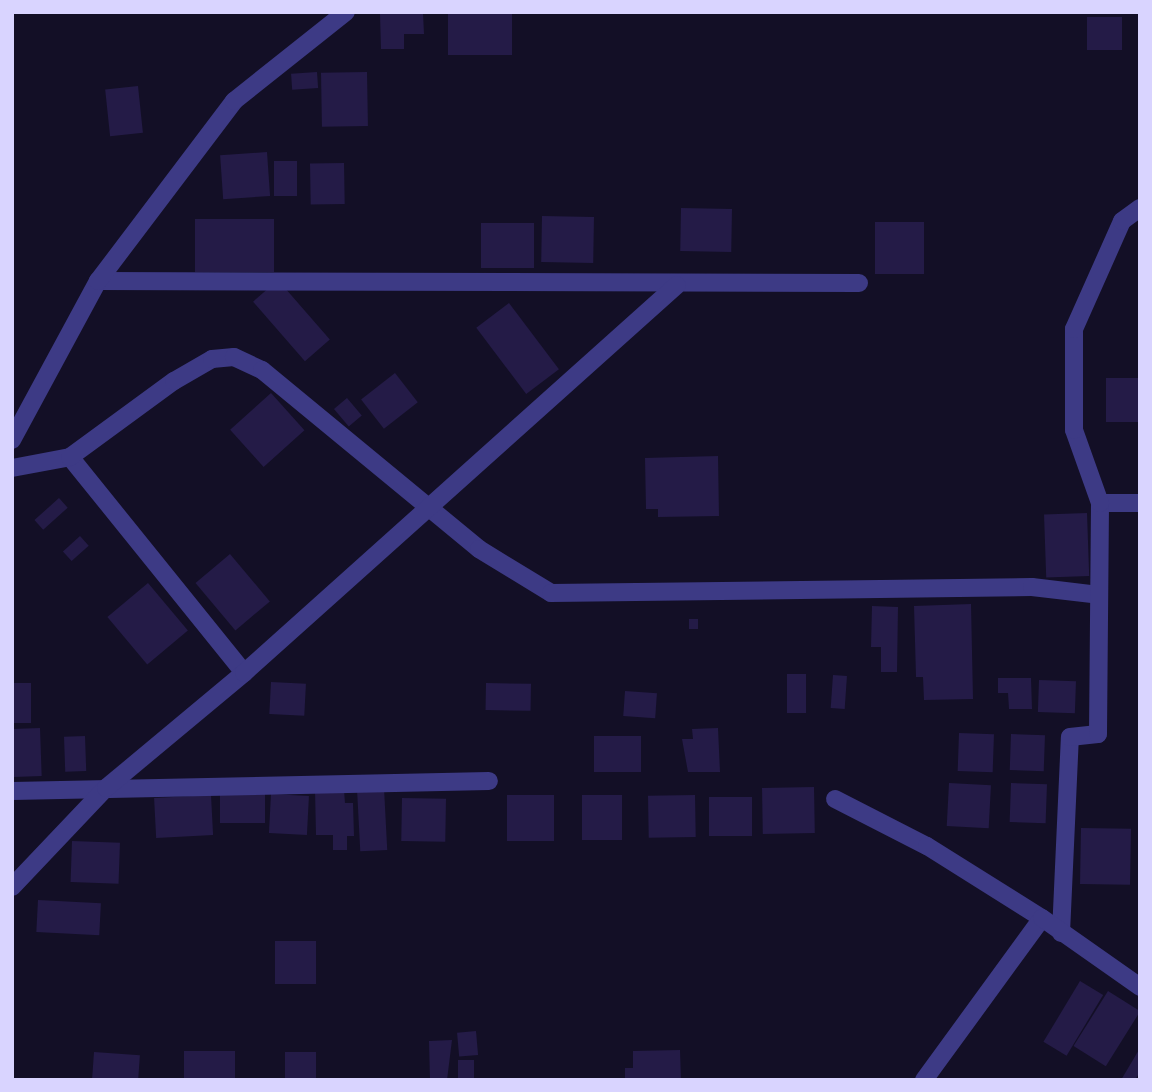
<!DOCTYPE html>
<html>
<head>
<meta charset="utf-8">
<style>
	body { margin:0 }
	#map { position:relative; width:1152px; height:1092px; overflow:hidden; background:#130f26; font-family:"PT Sans",sans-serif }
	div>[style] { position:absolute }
	.building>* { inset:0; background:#241b47; transform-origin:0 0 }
	.street>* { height:18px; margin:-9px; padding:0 9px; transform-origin:9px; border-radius:9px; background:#3d3a85 }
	span { translate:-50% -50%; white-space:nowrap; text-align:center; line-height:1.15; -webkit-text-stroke:7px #130f26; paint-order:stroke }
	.frame { position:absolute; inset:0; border:14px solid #d9d4ff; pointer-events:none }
</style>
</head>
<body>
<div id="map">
	<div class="building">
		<div style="left:448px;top:12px;width:64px;height:43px"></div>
		<div style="clip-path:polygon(423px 13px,424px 34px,404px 34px,404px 49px,381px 49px,380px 14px)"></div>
		<div style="left:1087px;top:17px;width:35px;height:33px"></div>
		<div style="left:317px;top:72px;width:16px;height:26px;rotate:86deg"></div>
		<div style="left:367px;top:72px;width:54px;height:46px;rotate:89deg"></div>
		<div style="left:138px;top:86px;width:47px;height:33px;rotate:84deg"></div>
		<div style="left:267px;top:152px;width:44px;height:47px;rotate:86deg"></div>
		<div style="left:274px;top:161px;width:23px;height:35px"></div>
		<div style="left:344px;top:163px;width:41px;height:34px;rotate:89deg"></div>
		<div style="left:681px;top:208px;width:51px;height:43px;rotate:1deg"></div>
		<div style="left:542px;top:216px;width:52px;height:46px;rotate:1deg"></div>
		<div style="left:195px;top:219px;width:79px;height:53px"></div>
		<div style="left:875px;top:222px;width:49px;height:52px"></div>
		<div style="left:481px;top:223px;width:53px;height:45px"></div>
		<div style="left:278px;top:280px;width:79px;height:33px;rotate:49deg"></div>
		<div style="left:509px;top:303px;width:83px;height:41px;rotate:53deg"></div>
		<div style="left:395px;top:373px;width:37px;height:43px;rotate:52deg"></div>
		<div style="left:1106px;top:378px;width:34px;height:44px"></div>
		<div style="left:271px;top:393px;width:50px;height:55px;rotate:48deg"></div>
		<div style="left:347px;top:398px;width:23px;height:17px;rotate:50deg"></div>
		<div style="clip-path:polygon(718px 456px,719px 516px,658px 517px,658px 509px,646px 509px,645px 458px)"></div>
		<div style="left:59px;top:498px;width:13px;height:33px;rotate:48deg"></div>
		<div style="left:1087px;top:513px;width:63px;height:43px;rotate:88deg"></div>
		<div style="left:80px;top:536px;width:13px;height:23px;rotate:48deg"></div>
		<div style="left:230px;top:554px;width:62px;height:45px;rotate:50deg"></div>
		<div style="left:148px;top:583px;width:62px;height:53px;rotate:50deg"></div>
		<div style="clip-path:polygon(971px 604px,973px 699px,924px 700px,923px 677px,916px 677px,914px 606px)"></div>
		<div style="clip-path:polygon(872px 606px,898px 607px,897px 672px,881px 672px,881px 647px,871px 647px)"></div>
		<div style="left:689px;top:619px;width:9px;height:10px"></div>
		<div style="left:787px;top:674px;width:19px;height:39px"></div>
		<div style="left:833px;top:675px;width:14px;height:33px;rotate:4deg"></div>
		<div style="clip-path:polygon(998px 678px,1031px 678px,1032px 709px,1009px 709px,1008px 693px,998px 693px)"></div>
		<div style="left:1039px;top:680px;width:37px;height:32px;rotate:2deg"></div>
		<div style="left:271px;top:682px;width:35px;height:32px;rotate:3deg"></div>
		<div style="left:12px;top:683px;width:19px;height:40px"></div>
		<div style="left:486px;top:683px;width:45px;height:27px;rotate:1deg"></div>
		<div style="left:625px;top:691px;width:32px;height:25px;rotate:4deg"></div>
		<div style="left:40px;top:728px;width:48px;height:28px;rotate:88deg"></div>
		<div style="clip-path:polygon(718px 728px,720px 772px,688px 772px,682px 739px,693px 739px,692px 729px)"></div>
		<div style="left:959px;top:733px;width:35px;height:38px;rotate:2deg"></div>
		<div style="left:1011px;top:734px;width:34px;height:36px;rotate:2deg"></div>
		<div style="left:85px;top:736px;width:35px;height:21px;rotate:88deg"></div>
		<div style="left:594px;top:736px;width:47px;height:36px"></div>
		<div style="left:949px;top:783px;width:42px;height:43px;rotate:3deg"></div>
		<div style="left:1011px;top:783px;width:36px;height:39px;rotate:2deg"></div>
		<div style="left:814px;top:787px;width:46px;height:52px;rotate:89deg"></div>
		<div style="left:384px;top:788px;width:62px;height:27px;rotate:87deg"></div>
		<div style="clip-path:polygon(315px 790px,344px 790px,345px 803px,353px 803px,354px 836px,347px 836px,347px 850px,333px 850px,333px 835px,316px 835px)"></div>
		<div style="left:220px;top:794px;width:45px;height:29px"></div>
		<div style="left:271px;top:794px;width:38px;height:39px;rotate:3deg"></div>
		<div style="left:211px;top:795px;width:40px;height:57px;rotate:87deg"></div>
		<div style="left:507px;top:795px;width:47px;height:46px"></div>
		<div style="left:582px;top:795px;width:40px;height:45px"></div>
		<div style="left:695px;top:795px;width:42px;height:47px;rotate:89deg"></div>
		<div style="left:709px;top:797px;width:43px;height:39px"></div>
		<div style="left:402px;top:798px;width:44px;height:43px;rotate:1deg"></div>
		<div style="left:1081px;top:828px;width:50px;height:56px;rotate:1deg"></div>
		<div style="left:72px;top:841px;width:48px;height:41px;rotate:2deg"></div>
		<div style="left:38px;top:900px;width:63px;height:32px;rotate:3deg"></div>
		<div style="left:316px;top:941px;width:43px;height:41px;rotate:90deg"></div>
		<div style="left:1080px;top:981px;width:27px;height:71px;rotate:31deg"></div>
		<div style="left:1108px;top:991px;width:38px;height:65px;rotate:32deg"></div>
		<div style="left:476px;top:1031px;width:24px;height:19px;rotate:85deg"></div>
		<div style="clip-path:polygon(452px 1040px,447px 1080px,430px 1080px,429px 1041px)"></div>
		<div style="clip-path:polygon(1140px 1048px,1140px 1072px,1135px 1080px,1121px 1080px)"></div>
		<div style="clip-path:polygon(680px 1050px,681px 1080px,625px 1080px,625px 1068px,633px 1068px,633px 1051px)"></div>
		<div style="left:184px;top:1051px;width:51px;height:29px"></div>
		<div style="left:94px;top:1052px;width:46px;height:28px;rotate:4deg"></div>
		<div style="left:285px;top:1052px;width:31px;height:28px"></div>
		<div style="left:458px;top:1060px;width:16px;height:20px"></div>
	</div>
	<div class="street">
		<div style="left:98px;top:281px;width:761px;rotate:0.15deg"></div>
		<div style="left:12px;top:440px;width:181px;rotate:-61.6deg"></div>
		<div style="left:98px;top:281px;width:226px;rotate:-52.9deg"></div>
		<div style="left:234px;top:101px;width:143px;rotate:-38.5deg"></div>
		<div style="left:70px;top:457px;width:277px;rotate:51.1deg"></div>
		<div style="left:12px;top:468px;width:59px;rotate:-10.7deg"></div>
		<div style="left:70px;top:457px;width:129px;rotate:-36.2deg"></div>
		<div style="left:174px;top:381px;width:44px;rotate:-30.1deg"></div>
		<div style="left:212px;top:359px;width:22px;rotate:-5deg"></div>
		<div style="left:234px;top:357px;width:31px;rotate:25deg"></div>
		<div style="left:262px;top:370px;width:281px;rotate:39.5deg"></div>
		<div style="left:479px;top:549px;width:84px;rotate:31.4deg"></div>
		<div style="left:551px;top:593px;width:481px;rotate:-0.7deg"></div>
		<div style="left:1032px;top:587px;width:67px;rotate:6.8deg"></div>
		<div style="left:1100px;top:503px;width:40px"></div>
		<div style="left:12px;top:791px;width:477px;rotate:-1.2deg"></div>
		<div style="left:835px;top:799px;width:103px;rotate:27.1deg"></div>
		<div style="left:927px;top:846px;width:136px;rotate:32.1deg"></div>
		<div style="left:12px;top:887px;width:137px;rotate:-46.5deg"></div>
		<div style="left:106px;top:788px;width:180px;rotate:-39.8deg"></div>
		<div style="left:244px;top:673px;width:581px;rotate:-41.86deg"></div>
		<div style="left:1061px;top:933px;width:196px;rotate:-87.4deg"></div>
		<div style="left:1070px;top:737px;width:28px;rotate:-6deg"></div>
		<div style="left:1098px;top:734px;width:231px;rotate:-89.5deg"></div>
		<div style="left:1100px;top:503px;width:77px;rotate:-109.6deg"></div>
		<div style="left:1074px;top:430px;width:101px;rotate:-90deg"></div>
		<div style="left:1074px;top:329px;width:118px;rotate:-66deg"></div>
		<div style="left:1122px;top:221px;width:22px;rotate:-36deg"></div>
		<div style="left:924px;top:1080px;width:200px;rotate:-53.9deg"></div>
		<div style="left:1042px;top:918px;width:120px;rotate:35.1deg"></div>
	</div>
	<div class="frame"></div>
</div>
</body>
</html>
